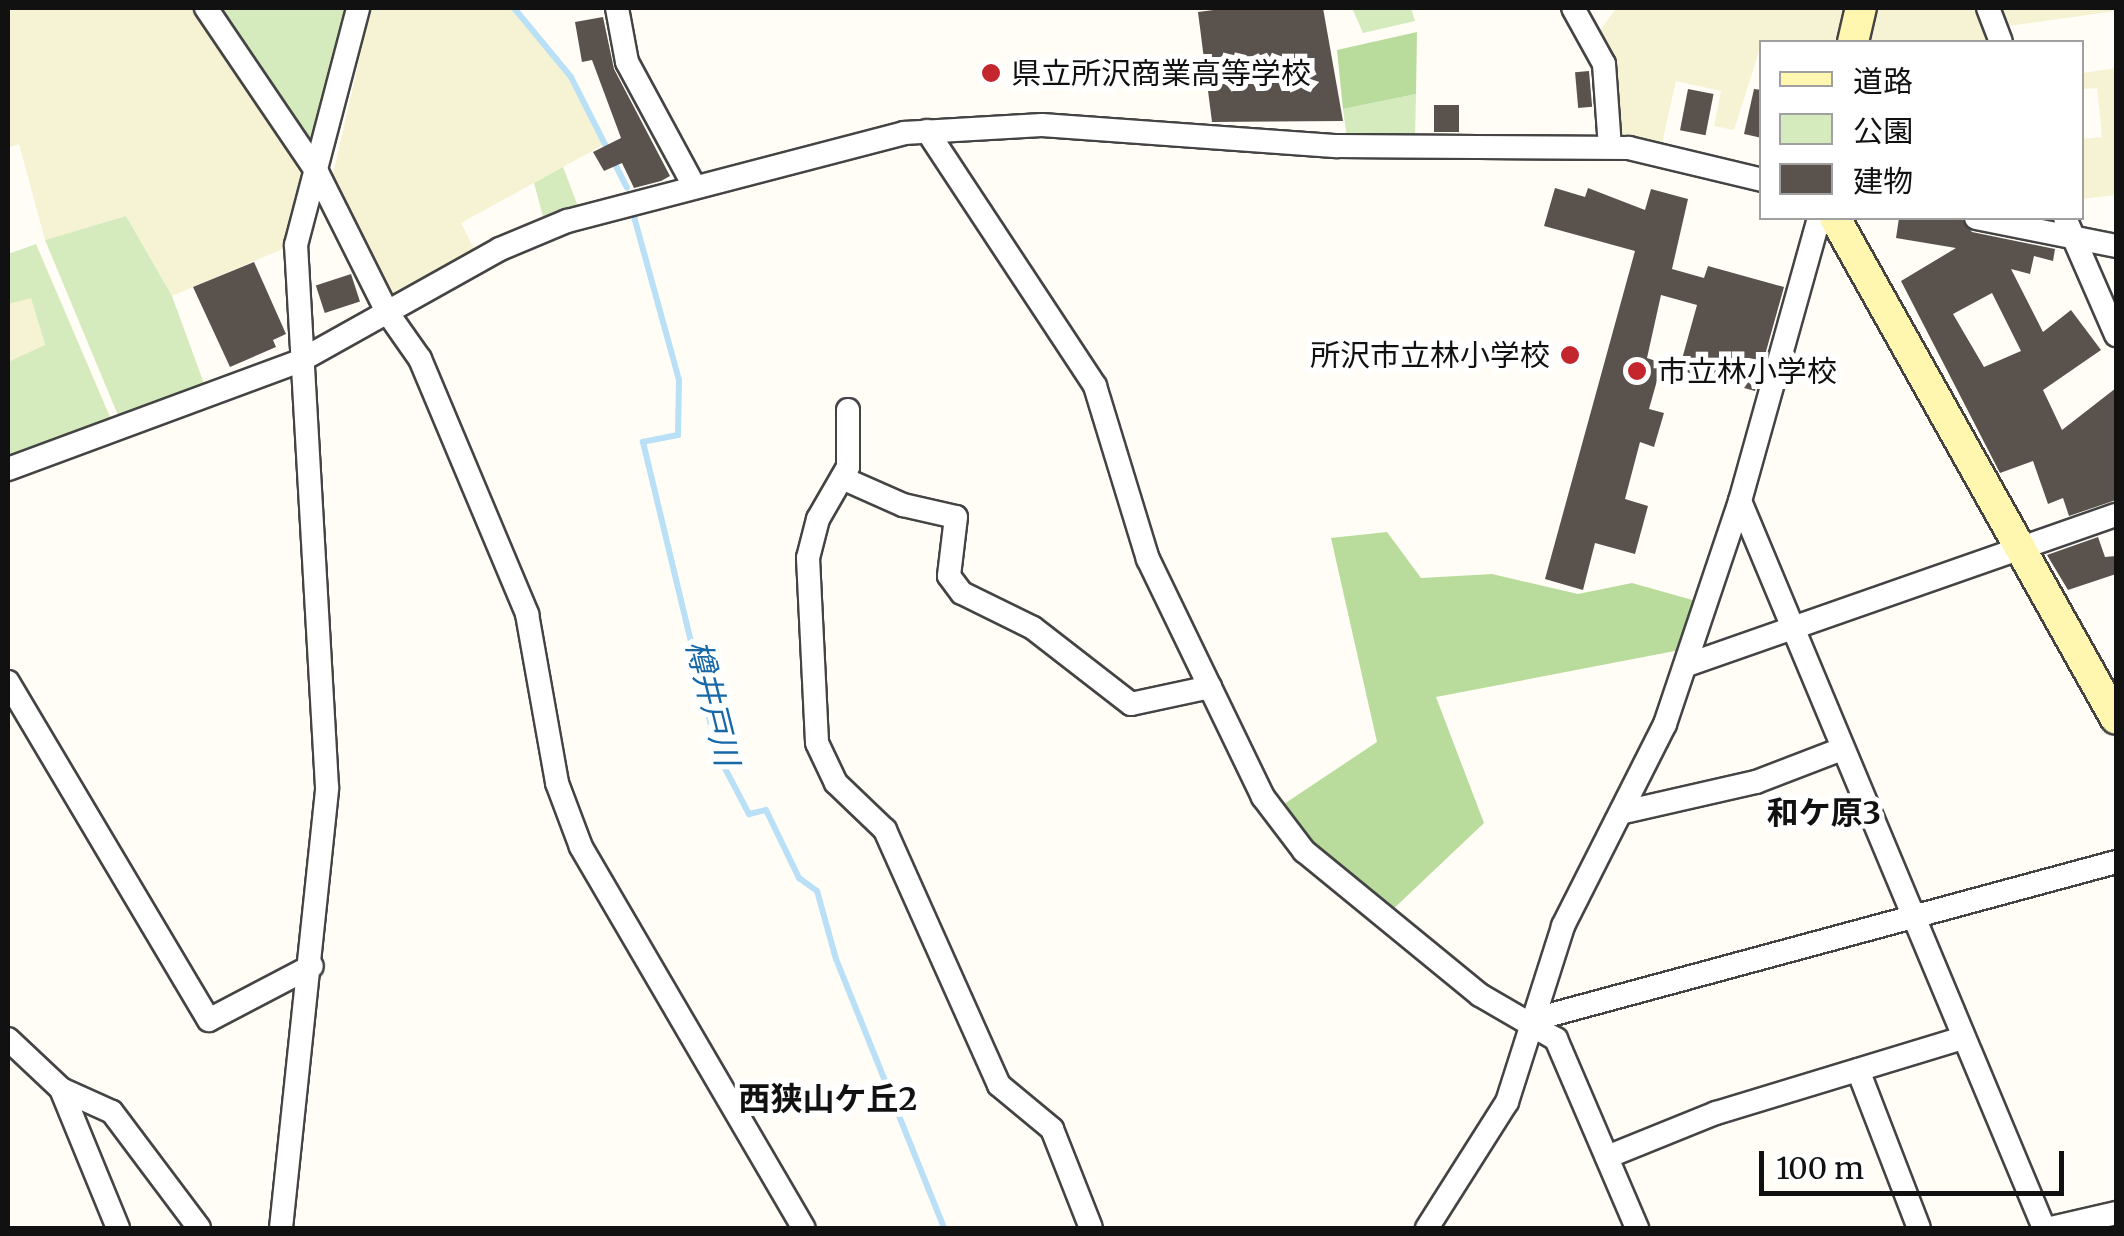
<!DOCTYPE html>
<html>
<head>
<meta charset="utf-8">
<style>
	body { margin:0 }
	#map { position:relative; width:2124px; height:1236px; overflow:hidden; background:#fffdf5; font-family:Merriweather,"Noto Sans JP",serif }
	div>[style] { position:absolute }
	.farmland>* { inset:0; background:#f6f3d4 }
	.green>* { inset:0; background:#d5ebbd }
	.forest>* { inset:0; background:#b9dc9c }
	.stream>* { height:6px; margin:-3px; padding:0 3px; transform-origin:3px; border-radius:3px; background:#b9e0f7 }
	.building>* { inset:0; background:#5a524d; transform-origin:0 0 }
	.roads { filter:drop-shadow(2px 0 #444) drop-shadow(-2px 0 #444) drop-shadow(0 2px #444) drop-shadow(0 -2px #444) }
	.street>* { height:22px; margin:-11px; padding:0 11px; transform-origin:11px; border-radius:11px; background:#fff }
	.secondary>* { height:30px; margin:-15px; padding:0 15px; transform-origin:15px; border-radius:15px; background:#fff6b0 }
	.dots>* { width:28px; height:28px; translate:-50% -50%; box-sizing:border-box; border:5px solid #fff; border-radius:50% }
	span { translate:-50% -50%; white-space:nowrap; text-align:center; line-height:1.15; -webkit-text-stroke:10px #fff; paint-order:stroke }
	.poi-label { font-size:30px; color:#111 }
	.left { translate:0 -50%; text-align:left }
	.right { translate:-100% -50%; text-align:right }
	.water-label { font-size:32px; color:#1768a6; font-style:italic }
	.neighbourhood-label { font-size:32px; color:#111; font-weight:700 }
	.frame { position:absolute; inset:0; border:10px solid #111; pointer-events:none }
	.legend { position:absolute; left:1759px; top:40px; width:325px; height:180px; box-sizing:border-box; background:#fff; border:2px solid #a0a0a0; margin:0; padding:12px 18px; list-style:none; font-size:30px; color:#111 }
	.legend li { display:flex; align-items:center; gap:20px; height:50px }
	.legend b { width:50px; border:2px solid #a0a0a0 }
	.scale { position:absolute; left:1759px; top:1151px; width:305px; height:45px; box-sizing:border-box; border:5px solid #111; border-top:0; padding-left:12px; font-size:30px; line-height:35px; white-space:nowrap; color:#111; -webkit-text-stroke:8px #fff; paint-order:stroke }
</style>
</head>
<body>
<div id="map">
	<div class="farmland">
		<div style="clip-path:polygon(8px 8px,201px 8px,303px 163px,285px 248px,172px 296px,126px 216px,45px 240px,19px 144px,8px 148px)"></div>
		<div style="clip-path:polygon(371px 8px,510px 8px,571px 79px,603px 145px,461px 223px,476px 253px,392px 299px,331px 183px)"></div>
		<div style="clip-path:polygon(1616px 8px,1848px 8px,1841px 42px,1762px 42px,1734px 130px,1714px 126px,1721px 91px,1676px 81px,1662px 143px,1621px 139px,1615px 130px,1600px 31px)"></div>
		<div style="clip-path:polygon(1873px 8px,1979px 8px,1994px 42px,1866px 42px)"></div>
		<div style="clip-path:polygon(1994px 8px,2116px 8px,2116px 11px,2001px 27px)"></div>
		<div style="clip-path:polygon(2116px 68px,2116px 195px,2082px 199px,2082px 139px,2102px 137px,2097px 88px,2082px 89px,2082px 73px)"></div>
		<div style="clip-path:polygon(31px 297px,45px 346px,8px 362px,8px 304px)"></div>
	</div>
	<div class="green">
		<div style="clip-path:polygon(214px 8px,350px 8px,310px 147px)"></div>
		<div style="clip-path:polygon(1352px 8px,1411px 8px,1415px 21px,1363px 33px)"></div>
		<div style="clip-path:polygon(1416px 94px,1415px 139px,1347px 139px,1343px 109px)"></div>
		<div style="clip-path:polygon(563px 167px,579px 209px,544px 220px,534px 183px)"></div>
		<div style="clip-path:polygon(126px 216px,172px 296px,206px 389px,120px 420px,45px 240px)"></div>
		<div style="clip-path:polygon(36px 244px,110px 417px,8px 460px,8px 362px,45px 345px,31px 298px,8px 304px,8px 254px)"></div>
	</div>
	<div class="forest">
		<div style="clip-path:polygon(1417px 32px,1416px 94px,1343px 109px,1337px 50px)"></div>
		<div style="clip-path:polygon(1387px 532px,1421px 578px,1492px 574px,1578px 594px,1632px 583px,1696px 601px,1680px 650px,1436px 697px,1484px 823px,1389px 913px,1278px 808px,1377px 742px,1331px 538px)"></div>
	</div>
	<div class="stream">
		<div style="left:514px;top:8px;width:89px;rotate:50.4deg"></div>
		<div style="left:571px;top:77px;width:124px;rotate:63.2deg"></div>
		<div style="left:633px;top:213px;width:173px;rotate:74.6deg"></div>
		<div style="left:679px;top:380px;width:55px;rotate:91deg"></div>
		<div style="left:678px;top:435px;width:36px;rotate:169deg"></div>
		<div style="left:643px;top:442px;width:322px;rotate:76.5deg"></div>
		<div style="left:718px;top:755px;width:67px;rotate:62.3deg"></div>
		<div style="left:749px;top:814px;width:17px;rotate:-13deg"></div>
		<div style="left:766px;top:810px;width:76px;rotate:64.1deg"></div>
		<div style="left:799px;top:878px;width:22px;rotate:36deg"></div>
		<div style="left:817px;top:891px;width:71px;rotate:74.4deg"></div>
		<div style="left:836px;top:959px;width:290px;rotate:68.1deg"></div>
	</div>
	<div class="building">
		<div style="clip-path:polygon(1229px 8px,1323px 8px,1343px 121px,1212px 122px,1198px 12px)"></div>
		<div style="clip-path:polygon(603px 17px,614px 69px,670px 176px,661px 181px,634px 188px,622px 163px,604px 171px,593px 152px,621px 138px,592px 60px,582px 62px,575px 22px)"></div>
		<div style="left:1589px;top:71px;width:36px;height:14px;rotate:85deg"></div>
		<div style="left:1688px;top:89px;width:26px;height:42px;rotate:11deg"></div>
		<div style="clip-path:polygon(1754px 89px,1762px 90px,1762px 138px,1744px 134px)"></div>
		<div style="left:1434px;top:105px;width:25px;height:27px"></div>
		<div style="clip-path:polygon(1555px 188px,1585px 197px,1588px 188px,1645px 210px,1651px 189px,1688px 199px,1672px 269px,1704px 278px,1708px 266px,1784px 287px,1755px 391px,1679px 370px,1697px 305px,1661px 295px,1647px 358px,1662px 363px,1649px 409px,1664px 413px,1654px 447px,1640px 442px,1625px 499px,1648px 506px,1635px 554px,1595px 543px,1583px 590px,1545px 579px,1635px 251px,1544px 226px)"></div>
		<div style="clip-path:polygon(evenodd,1899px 218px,1961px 218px,1972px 232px,2055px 249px,2053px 261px,2034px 256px,2030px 274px,2011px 269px,2043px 332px,2071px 310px,2101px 350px,2043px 390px,2062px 430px,2116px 388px,2116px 500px,2069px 516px,2063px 498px,2048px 504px,2033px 461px,2000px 473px,1901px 281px,1956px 248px,1896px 238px,1899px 218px,1992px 293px,2021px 351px,1984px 367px,1953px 314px,1992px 293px)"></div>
		<div style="clip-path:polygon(254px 262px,286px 334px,273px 340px,276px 347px,230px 367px,193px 287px)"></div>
		<div style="left:351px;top:274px;width:29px;height:37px;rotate:72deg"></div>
		<div style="clip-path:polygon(2098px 537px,2105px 557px,2116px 556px,2116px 574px,2068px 590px,2047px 555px)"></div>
	</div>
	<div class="roads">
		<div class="street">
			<div style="left:206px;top:8px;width:198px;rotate:55.9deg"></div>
			<div style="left:317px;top:172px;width:157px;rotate:63.4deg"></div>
			<div style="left:387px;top:312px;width:57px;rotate:54.9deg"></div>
			<div style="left:420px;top:359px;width:277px;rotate:67.2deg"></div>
			<div style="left:527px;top:614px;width:172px;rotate:79.9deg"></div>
			<div style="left:557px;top:783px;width:68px;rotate:69.4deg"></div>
			<div style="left:581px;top:847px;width:441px;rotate:59.7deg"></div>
			<div style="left:617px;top:8px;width:55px;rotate:79.5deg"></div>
			<div style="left:627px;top:62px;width:139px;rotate:61.6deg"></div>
			<div style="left:1573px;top:8px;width:64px;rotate:61deg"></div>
			<div style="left:1604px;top:64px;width:83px;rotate:85.9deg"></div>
			<div style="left:1988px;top:8px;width:36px;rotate:69deg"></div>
			<div style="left:927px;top:131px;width:305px;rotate:56.6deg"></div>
			<div style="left:1095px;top:386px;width:181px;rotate:73deg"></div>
			<div style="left:1148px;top:559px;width:264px;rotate:64.2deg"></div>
			<div style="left:1263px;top:797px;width:68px;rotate:52.8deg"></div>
			<div style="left:1304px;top:851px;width:227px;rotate:39.3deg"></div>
			<div style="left:1480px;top:995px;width:88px;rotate:30.1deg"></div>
			<div style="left:1556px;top:1039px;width:206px;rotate:66.8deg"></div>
			<div style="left:1976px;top:218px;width:143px;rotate:11.3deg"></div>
			<div style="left:2065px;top:218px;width:128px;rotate:66.4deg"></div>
			<div style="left:848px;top:410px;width:57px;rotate:90deg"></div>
			<div style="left:848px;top:467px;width:60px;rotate:120deg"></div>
			<div style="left:818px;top:519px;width:40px;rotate:104.4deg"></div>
			<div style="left:808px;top:558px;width:185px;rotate:87.2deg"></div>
			<div style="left:817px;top:743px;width:44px;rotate:64.6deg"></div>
			<div style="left:836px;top:783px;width:68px;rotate:43.8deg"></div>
			<div style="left:885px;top:830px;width:279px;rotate:65.9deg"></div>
			<div style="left:999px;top:1085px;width:69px;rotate:39.7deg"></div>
			<div style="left:1052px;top:1129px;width:106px;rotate:68.5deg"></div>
			<div style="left:8px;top:469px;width:309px;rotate:-20.3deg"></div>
			<div style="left:298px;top:362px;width:231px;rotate:-29.2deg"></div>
			<div style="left:500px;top:249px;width:73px;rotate:-22.7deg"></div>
			<div style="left:567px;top:221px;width:348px;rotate:-14.6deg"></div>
			<div style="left:904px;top:133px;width:138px;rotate:-3.3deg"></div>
			<div style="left:1042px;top:125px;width:296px;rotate:4.1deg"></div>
			<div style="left:1337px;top:146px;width:292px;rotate:0.4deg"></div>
			<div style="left:1629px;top:148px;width:137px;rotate:13.5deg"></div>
			<div style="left:842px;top:478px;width:67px;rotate:23.9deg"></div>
			<div style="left:903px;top:505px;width:54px;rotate:12.8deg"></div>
			<div style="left:956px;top:517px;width:59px;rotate:96.8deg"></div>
			<div style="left:949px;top:576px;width:21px;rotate:53deg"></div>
			<div style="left:962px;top:593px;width:79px;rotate:26.2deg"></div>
			<div style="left:1033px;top:628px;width:124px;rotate:37.8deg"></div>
			<div style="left:1131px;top:704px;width:81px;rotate:-12.1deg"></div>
			<div style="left:1740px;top:501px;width:788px;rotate:67.31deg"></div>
			<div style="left:1687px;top:665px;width:454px;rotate:-19.3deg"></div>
			<div style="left:8px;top:682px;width:393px;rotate:59.3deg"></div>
			<div style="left:209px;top:1020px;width:116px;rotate:-27.7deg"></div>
			<div style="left:1624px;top:812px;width:135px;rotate:-12.8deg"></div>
			<div style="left:1756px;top:782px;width:92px;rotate:-21deg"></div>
			<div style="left:1528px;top:1021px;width:609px;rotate:-15.13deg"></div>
			<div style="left:8px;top:1039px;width:73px;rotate:43.3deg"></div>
			<div style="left:61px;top:1089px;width:56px;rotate:24.3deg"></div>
			<div style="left:112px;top:1112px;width:145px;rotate:53.1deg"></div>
			<div style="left:1858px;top:1070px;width:169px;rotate:68.9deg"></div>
			<div style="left:61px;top:1089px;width:150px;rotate:67.7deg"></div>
			<div style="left:1607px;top:1157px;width:118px;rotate:-22deg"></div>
			<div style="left:1716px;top:1113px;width:258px;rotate:-16.9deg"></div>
			<div style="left:281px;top:1228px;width:443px;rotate:-84deg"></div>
			<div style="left:327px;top:787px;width:543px;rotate:-93.27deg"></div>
			<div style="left:296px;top:245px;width:245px;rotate:-75.3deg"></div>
			<div style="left:1427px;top:1228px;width:149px;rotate:-57.6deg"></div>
			<div style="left:1507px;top:1102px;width:185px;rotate:-72.3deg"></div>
			<div style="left:1563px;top:926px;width:226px;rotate:-63.2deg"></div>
			<div style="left:1665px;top:724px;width:235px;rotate:-71.4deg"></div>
			<div style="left:1740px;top:501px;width:294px;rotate:-74.4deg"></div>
			<div style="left:2051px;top:1228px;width:67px;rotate:-13deg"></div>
		</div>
		<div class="secondary">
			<div style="left:1853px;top:42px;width:35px;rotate:-77deg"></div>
			<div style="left:1835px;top:218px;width:574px;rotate:60.71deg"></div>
		</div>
	</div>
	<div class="dots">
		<div style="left:991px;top:73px;background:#c4262e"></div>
		<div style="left:1570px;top:355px;background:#c4262e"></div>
		<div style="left:1637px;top:371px;background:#c4262e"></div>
	</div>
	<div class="poi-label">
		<span class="left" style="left:1011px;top:73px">県立所沢商業高等学校</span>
		<span class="right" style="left:1550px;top:355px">所沢市立林小学校</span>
		<span class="left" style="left:1657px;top:371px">市立林小学校</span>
	</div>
	<div class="water-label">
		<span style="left:712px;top:703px;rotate:76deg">樽井戸川</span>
	</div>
	<div class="neighbourhood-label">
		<span style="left:1824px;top:813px">和ケ原3</span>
		<span style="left:828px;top:1099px">西狭山ケ丘2</span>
	</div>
	<div class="frame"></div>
	<ul class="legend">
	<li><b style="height:12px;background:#fff6b0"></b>道路</li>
	<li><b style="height:28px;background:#d5ebbd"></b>公園</li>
	<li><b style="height:28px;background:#5a524d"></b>建物</li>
	</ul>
	<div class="scale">100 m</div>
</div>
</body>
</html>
